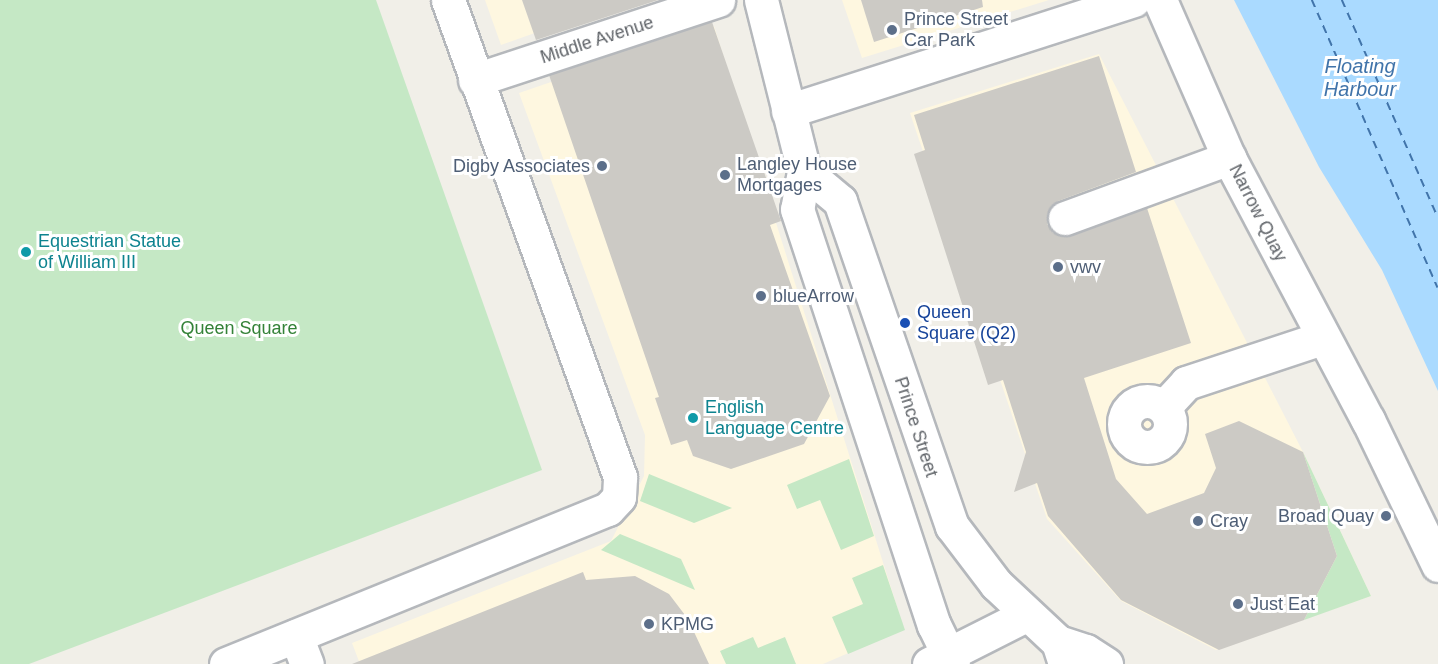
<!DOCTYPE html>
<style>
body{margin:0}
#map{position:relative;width:1438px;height:664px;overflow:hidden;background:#f1efe8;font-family:Arial,sans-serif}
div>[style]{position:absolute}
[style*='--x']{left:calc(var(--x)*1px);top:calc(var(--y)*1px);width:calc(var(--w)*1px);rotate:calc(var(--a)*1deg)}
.commercial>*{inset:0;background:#fef7e0}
.green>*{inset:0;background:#c5e8c5}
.water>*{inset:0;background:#aadaff}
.ferry>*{height:1.5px;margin-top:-0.75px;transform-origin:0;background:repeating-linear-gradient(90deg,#4174aa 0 8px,transparent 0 14px)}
.building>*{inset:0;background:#cccac5}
.roads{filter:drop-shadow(2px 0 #b5b8bc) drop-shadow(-2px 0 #b5b8bc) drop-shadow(0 2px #b5b8bc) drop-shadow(0 -2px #b5b8bc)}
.minor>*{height:33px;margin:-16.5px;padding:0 16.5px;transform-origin:16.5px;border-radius:16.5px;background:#fff}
.minor>.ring{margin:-16.5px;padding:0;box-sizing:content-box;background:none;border:33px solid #fff;border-radius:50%}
.dots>*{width:16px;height:16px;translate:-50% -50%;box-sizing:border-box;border:3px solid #fff;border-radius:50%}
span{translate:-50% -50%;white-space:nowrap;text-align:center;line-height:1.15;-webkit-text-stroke:6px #fff;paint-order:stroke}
.service-label{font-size:18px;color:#4e5e75}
.left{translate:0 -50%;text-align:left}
.right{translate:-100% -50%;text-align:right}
.street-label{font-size:18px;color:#5f6368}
.culture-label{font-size:18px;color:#0d838f}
.transit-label{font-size:18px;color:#164399}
.park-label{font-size:18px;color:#348238}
.water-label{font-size:20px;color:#4174aa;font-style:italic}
</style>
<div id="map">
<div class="commercial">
<i style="clip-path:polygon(485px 0,628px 0,501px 45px)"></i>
<i style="clip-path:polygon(842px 0,1049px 0,862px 58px)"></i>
<i style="clip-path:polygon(714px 26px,904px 629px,823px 664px,360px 664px,352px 643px,611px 541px,644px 476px,645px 435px,519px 93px)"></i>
<i style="clip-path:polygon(1099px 54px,1303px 452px,1371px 596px,1216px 650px,1121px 601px,1047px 519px,910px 113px)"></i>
</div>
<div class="green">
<i style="clip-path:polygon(0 0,376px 0,542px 470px,29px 664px,0 664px)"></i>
<i style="clip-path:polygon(1303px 452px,1371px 596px,1304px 620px,1337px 556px)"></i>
<i style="clip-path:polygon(849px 459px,874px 536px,841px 550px,820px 500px,797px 509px,787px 485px)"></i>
<i style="clip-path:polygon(649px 474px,732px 508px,694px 523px,640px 501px)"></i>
<i style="clip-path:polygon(620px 534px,681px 559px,695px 590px,601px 550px)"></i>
<i style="clip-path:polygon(883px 565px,905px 630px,848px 654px,832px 617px,863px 604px,852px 578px)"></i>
<i style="clip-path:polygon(753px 637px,758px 648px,785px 637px,796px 664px,726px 664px,720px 651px)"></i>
</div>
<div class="water">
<i style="clip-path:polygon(1234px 0,1438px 0,1438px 391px,1382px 270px,1319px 167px)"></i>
</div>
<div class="ferry">
<i style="--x:1312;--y:0;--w:314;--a:66.4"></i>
<i style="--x:1342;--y:0;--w:238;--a:66.2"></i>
</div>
<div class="building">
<i style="clip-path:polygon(522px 0,658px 0,536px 40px)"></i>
<i style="clip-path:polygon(861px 0,982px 0,983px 7px,874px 42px)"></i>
<i style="clip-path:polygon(712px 22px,781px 221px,770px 225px,830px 396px,804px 444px,731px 469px,693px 456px,687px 440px,671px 445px,655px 398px,659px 397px,549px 75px)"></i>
<i style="clip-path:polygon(1099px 56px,1136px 172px,1058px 201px,1047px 214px,1047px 224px,1053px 233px,1071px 236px,1147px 208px,1191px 343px,1084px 378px,1116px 479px,1147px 514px,1204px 493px,1216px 468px,1205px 434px,1239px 421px,1303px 452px,1337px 556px,1304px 620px,1219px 650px,1121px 600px,1048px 516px,1037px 483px,1014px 492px,1026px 452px,1003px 380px,988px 385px,914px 154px,925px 150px,914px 115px)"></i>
<i style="clip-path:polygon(583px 572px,586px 580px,635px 576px,669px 594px,688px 619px,709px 664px,352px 664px)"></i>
</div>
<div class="roads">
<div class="minor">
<i style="--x:761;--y:0;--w:176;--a:75.9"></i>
<i style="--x:804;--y:171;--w:39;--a:100"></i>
<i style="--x:797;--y:209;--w:438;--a:71.8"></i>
<i style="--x:934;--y:625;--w:43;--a:64"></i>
<i style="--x:1160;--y:0;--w:172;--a:66.4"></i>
<i style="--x:1229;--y:158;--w:297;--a:62.1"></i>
<i style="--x:1368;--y:420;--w:161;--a:64.2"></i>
<i style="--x:475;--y:80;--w:256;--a:-18.2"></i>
<i style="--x:788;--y:111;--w:363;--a:-17.8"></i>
<i style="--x:804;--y:171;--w:47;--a:39.8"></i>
<i style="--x:840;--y:201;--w:344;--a:71"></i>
<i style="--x:952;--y:526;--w:73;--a:52.8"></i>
<i style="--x:996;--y:584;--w:85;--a:43.1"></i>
<i style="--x:1058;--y:642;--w:23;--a:72"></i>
<i style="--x:1065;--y:218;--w:175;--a:-20.1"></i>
<i class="ring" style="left:1124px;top:401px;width:13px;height:13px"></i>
<i style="--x:1164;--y:407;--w:33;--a:-47"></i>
<i style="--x:1186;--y:383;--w:143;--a:-18.3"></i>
<i style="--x:296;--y:636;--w:30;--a:69"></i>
<i style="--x:1058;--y:642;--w:29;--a:18"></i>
<i style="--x:1086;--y:651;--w:24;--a:33"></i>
<i style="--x:226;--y:664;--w:412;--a:-22.1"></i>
<i style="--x:608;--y:509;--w:16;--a:-47"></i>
<i style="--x:619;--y:497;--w:20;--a:-87"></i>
<i style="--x:620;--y:477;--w:507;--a:-109.83"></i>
<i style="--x:929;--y:664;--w:109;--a:-26.8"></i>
</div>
</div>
<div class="dots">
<i style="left:892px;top:30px;background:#5c6f8a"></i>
<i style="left:602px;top:166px;background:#5c6f8a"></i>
<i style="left:725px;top:175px;background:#5c6f8a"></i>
<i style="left:26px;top:252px;background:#0f9aa8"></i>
<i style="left:1058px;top:267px;background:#5c6f8a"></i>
<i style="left:761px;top:296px;background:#5c6f8a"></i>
<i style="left:905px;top:323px;background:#1a4fb4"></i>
<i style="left:693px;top:418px;background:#0f9aa8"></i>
<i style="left:1386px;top:516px;background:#5c6f8a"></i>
<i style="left:1198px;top:521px;background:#5c6f8a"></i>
<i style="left:1238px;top:604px;background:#5c6f8a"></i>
<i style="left:649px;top:624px;background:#5c6f8a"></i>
</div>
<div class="service-label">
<span class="left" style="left:904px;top:30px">Prince Street<br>Car Park</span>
<span class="left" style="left:737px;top:175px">Langley House<br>Mortgages</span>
<span class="right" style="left:590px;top:166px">Digby Associates</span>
<span class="left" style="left:1070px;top:267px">vwv</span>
<span class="left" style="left:773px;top:296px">blueArrow</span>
<span class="right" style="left:1374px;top:516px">Broad Quay</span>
<span class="left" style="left:1210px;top:521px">Cray</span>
<span class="left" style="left:1250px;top:604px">Just Eat</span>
<span class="left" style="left:661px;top:624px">KPMG</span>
</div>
<div class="street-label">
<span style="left:597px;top:40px;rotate:-18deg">Middle Avenue</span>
<span style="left:1258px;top:213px;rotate:63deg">Narrow Quay</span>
<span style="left:916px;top:427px;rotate:72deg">Prince Street</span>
</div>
<div class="culture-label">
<span class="left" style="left:38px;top:252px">Equestrian Statue<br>of William III</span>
<span class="left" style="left:705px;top:418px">English<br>Language Centre</span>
</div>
<div class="transit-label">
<span class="left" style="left:917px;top:323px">Queen<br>Square (Q2)</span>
</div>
<div class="park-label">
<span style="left:239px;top:328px">Queen Square</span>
</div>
<div class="water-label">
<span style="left:1360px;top:78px">Floating<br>Harbour</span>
</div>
</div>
